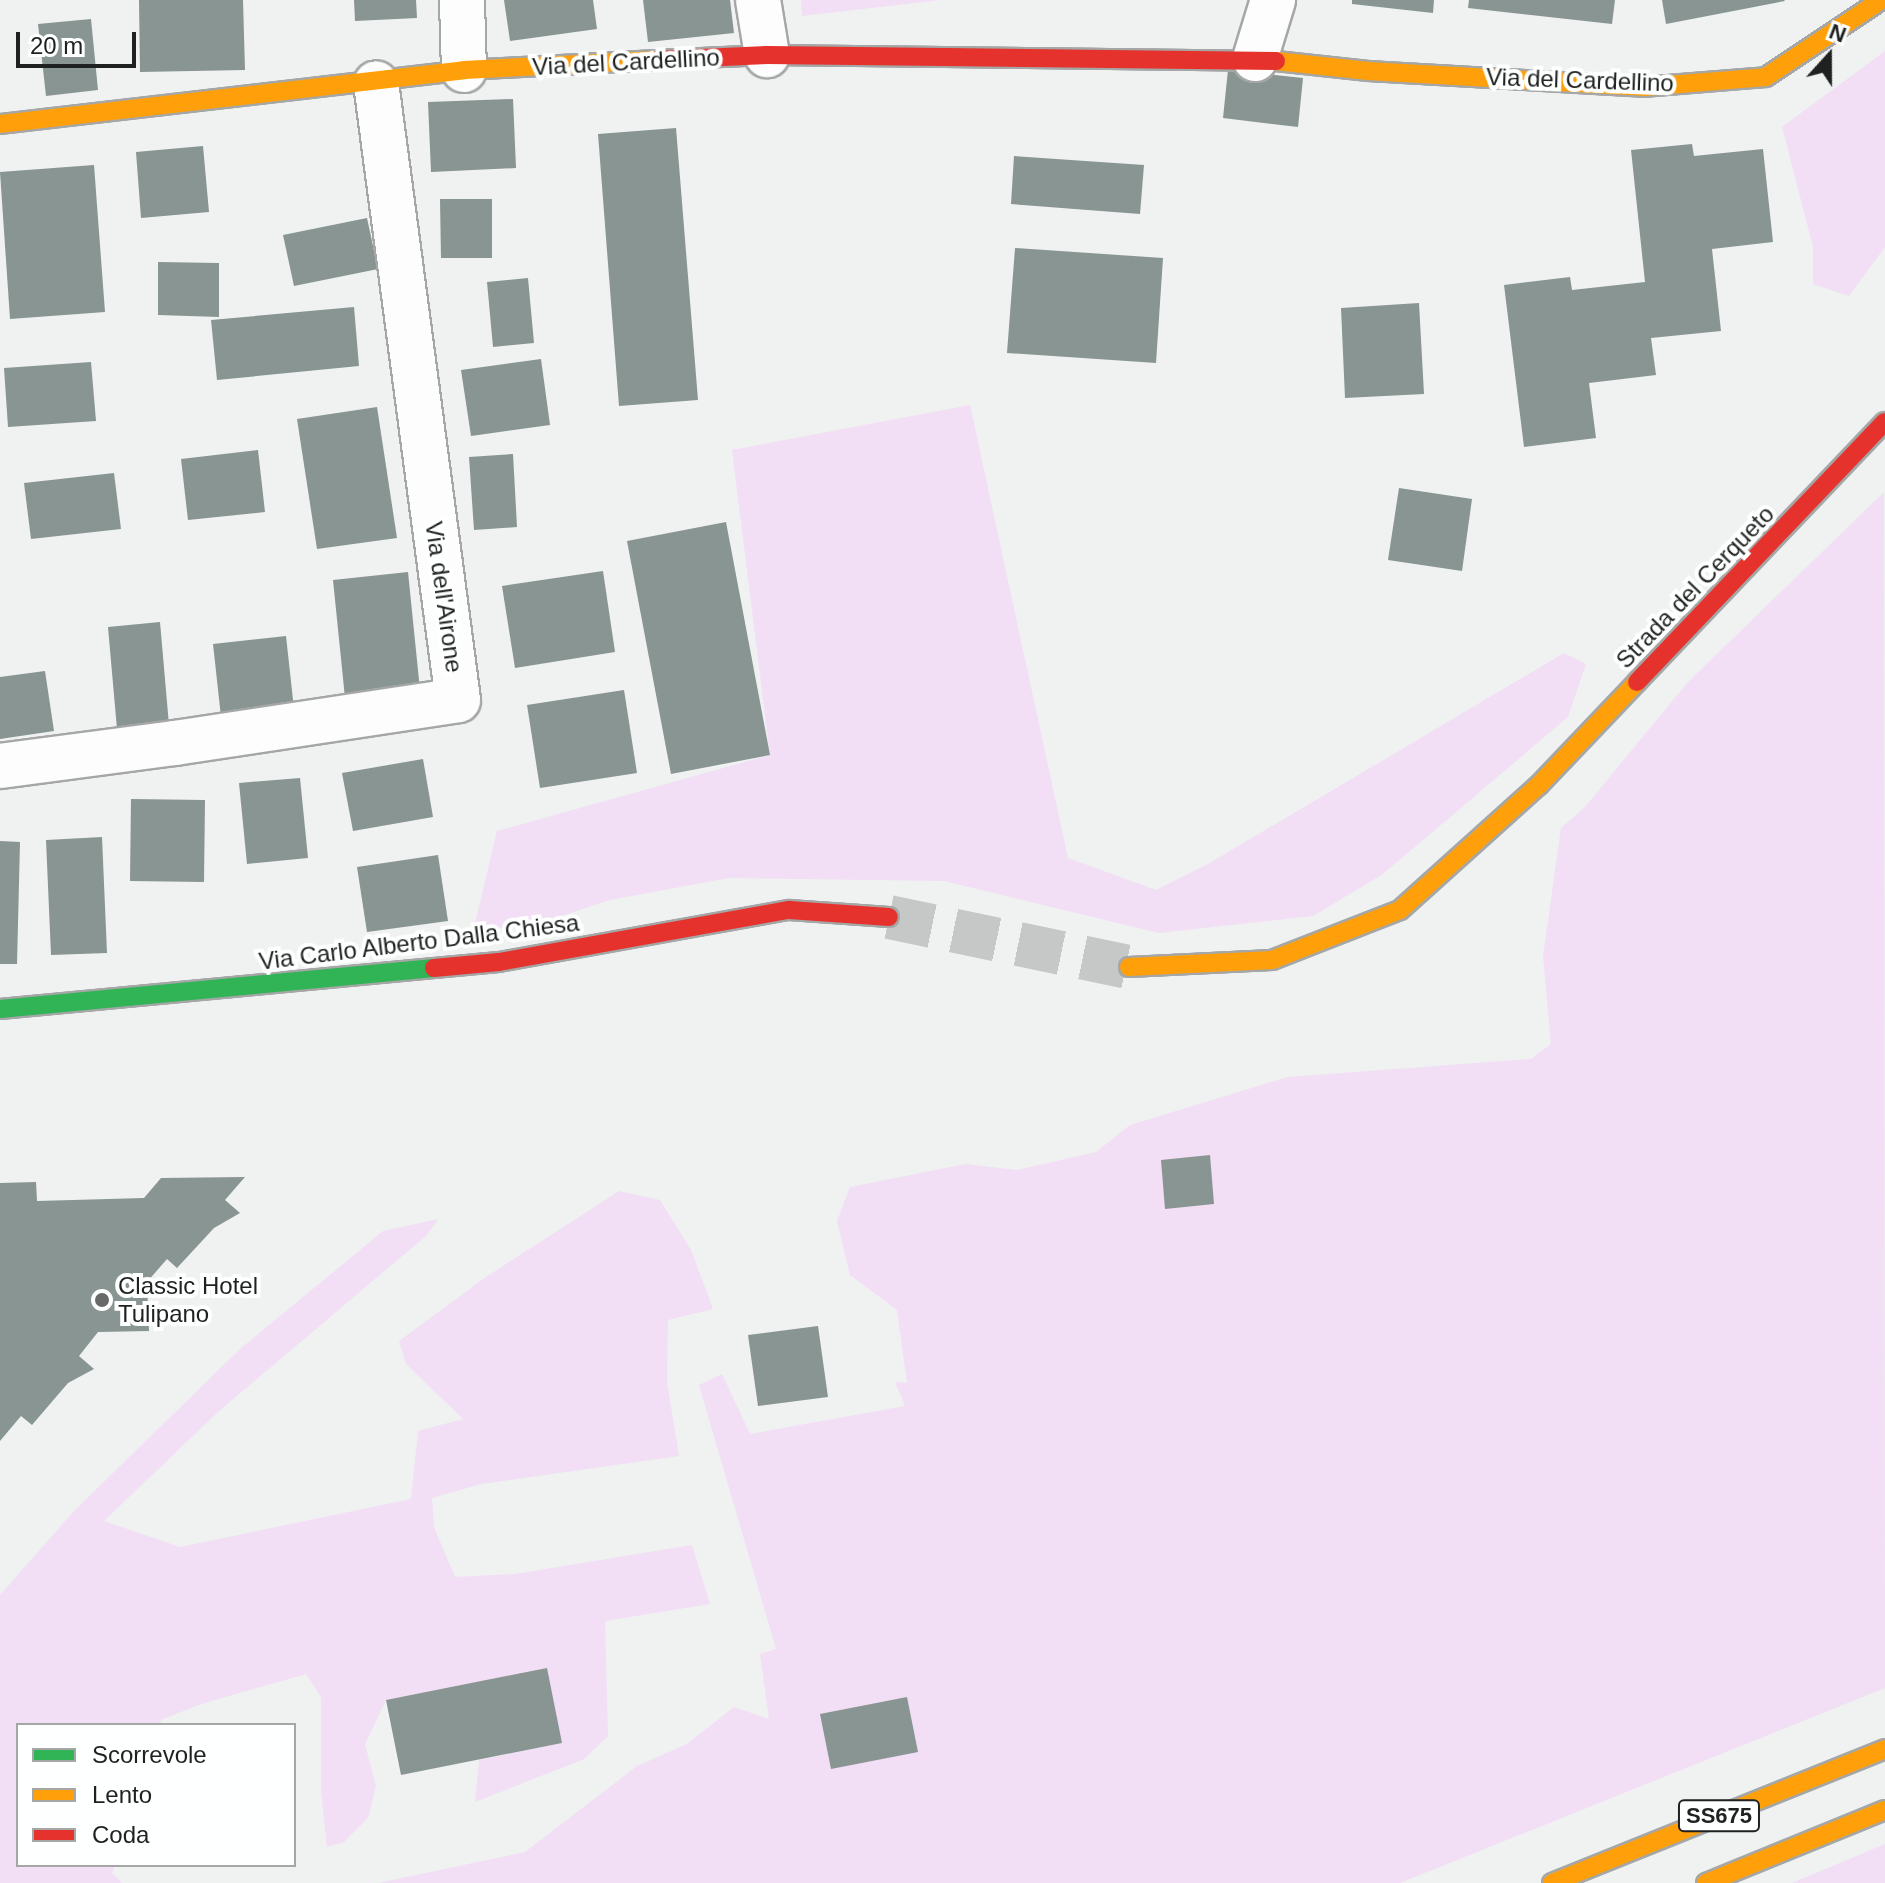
<!DOCTYPE html>
<style>
body{margin:0}
#map{position:relative;width:1885px;height:1883px;overflow:hidden;background:#eff2f1;font-family:Helvetica,sans-serif}
div>[style]{position:absolute}
[style*='--x']{left:calc(var(--x)*1px);top:calc(var(--y)*1px);width:calc(var(--w)*1px);rotate:calc(var(--a)*1deg)}
.green>*{inset:0;background:#f2def5}
.building>*{inset:0;background:#889592}
.secondary-tunnel>*{height:44px;margin-top:-22px;transform-origin:0;background:repeating-linear-gradient(90deg,#c5c8c7 0 44px,transparent 0 66px)}
.roads{filter:drop-shadow(2px 0 #a5a7a7) drop-shadow(-2px 0 #a5a7a7) drop-shadow(0 2px #a5a7a7) drop-shadow(0 -2px #a5a7a7)}
.street>*{height:44px;margin:-22px;padding:0 22px;transform-origin:22px;border-radius:22px;background:#fdfdfd}
.fast>*{height:18px;margin:-9px;padding:0 9px;transform-origin:9px;border-radius:9px;background:#30b455}
.slow>*{height:18px;margin:-9px;padding:0 9px;transform-origin:9px;border-radius:9px;background:#ff9f0a}
.jam>*{height:18px;margin:-9px;padding:0 9px;transform-origin:9px;border-radius:9px;background:#e5322d}
.dots>*{width:22px;height:22px;translate:-50% -50%;box-sizing:border-box;border:4px solid #feffff;border-radius:50%}
span{translate:-50% -50%;white-space:nowrap;text-align:center;line-height:1.15;-webkit-text-stroke:8px #feffff;paint-order:stroke}
.shield-label span{padding:2px 6px;background:#feffff;border:2px solid;border-radius:6px;-webkit-text-stroke-width:0}
.shield-label{font-size:22px;color:#1f2121;font-weight:700}
.street-label{font-size:24px;color:#1f2121}
.poi-label{font-size:24px;color:#1f2121}
.left{translate:0 -50%;text-align:left}
.legend{position:absolute;left:16px;top:1723px;width:280px;height:144px;box-sizing:border-box;background:#feffff;border:2px solid #a5a6a6;margin:0;padding:10px 14px;list-style:none;font-size:24px;color:#1f2121}
.legend li{display:flex;align-items:center;gap:16px;height:40px}
.legend b{width:40px;border:2px solid #a5a6a6}
.north{position:absolute;left:1789px;top:16px;width:80px;height:80px;-webkit-text-stroke:6px #feffff;paint-order:stroke;rotate:21deg;font-size:22px;font-weight:700;line-height:32px;text-align:center;color:#1f2121}
.north::after{content:'';display:block;margin:auto;width:28px;height:36px;background:#1f2121;clip-path:polygon(50% 0,100% 100%,50% 72%,0 100%)}
.scale{position:absolute;left:16px;top:32px;width:120px;height:36px;box-sizing:border-box;border:4px solid #1f2121;border-top:0;padding-left:10px;font-size:24px;line-height:28px;white-space:nowrap;color:#1f2121;-webkit-text-stroke:6px #feffff;paint-order:stroke}
</style>
<div id="map">
<div class="green">
<i style="clip-path:polygon(801px 0,941px 0,802px 16px)"></i>
<i style="clip-path:polygon(1885px 51px,1885px 247px,1849px 296px,1813px 284px,1813px 247px,1782px 127px)"></i>
<i style="clip-path:polygon(970px 405px,1068px 858px,1156px 890px,1208px 864px,1564px 653px,1586px 664px,1568px 717px,1383px 874px,1313px 916px,1159px 933px,944px 881px,729px 878px,610px 900px,546px 921px,473px 932px,497px 831px,770px 755px,732px 450px)"></i>
<i style="clip-path:polygon(1884px 492px,1885px 1688px,1400px 1883px,378px 1883px,525px 1852px,637px 1766px,687px 1744px,734px 1707px,769px 1719px,760px 1654px,776px 1649px,699px 1385px,722px 1374px,750px 1434px,905px 1406px,895px 1382px,907px 1383px,897px 1310px,850px 1275px,837px 1221px,850px 1187px,965px 1164px,1017px 1170px,1096px 1152px,1130px 1125px,1288px 1077px,1531px 1059px,1551px 1044px,1543px 956px,1561px 828px,1585px 807px,1687px 683px)"></i>
<i style="clip-path:polygon(619px 1191px,660px 1200px,691px 1250px,713px 1309px,668px 1320px,667px 1382px,679px 1456px,481px 1484px,432px 1498px,434px 1527px,455px 1577px,515px 1574px,692px 1545px,710px 1604px,605px 1621px,608px 1736px,584px 1759px,475px 1802px,479px 1760px,562px 1743px,468px 1685px,386px 1700px,365px 1744px,376px 1786px,368px 1818px,344px 1842px,327px 1847px,321px 1792px,321px 1697px,306px 1674px,201px 1704px,161px 1720px,160px 1725px,18px 1725px,18px 1865px,115px 1865px,112px 1873px,122px 1883px,0 1883px,0 1595px,74px 1511px,240px 1349px,383px 1231px,438px 1219px,427px 1235px,219px 1411px,104px 1521px,180px 1547px,411px 1499px,418px 1431px,463px 1419px,406px 1364px,399px 1341px,486px 1277px)"></i>
<i style="clip-path:polygon(1885px 1844px,1885px 1883px,1792px 1883px)"></i>
</div>
<div class="building">
<i style="clip-path:polygon(139px 0,243px 0,245px 70px,140px 72px)"></i>
<i style="clip-path:polygon(354px 0,416px 0,417px 18px,355px 21px)"></i>
<i style="clip-path:polygon(504px 0,593px 0,597px 29px,510px 41px)"></i>
<i style="clip-path:polygon(643px 0,730px 0,734px 33px,648px 42px)"></i>
<i style="clip-path:polygon(1352px 0,1434px 0,1433px 13px,1352px 4px)"></i>
<i style="clip-path:polygon(1469px 0,1615px 0,1612px 24px,1468px 8px)"></i>
<i style="clip-path:polygon(1662px 0,1784px 0,1785px 1px,1666px 24px)"></i>
<i style="clip-path:polygon(91px 19px,98px 90px,46px 96px,38px 24px)"></i>
<i style="clip-path:polygon(1228px 70px,1303px 78px,1298px 127px,1223px 118px)"></i>
<i style="clip-path:polygon(513px 99px,516px 168px,431px 172px,428px 102px)"></i>
<i style="clip-path:polygon(676px 128px,698px 400px,619px 406px,598px 134px)"></i>
<i style="clip-path:polygon(1692px 144px,1694px 156px,1763px 149px,1773px 242px,1712px 249px,1721px 331px,1651px 338px,1656px 375px,1589px 383px,1596px 438px,1524px 447px,1504px 285px,1570px 277px,1572px 290px,1645px 282px,1631px 150px)"></i>
<i style="clip-path:polygon(203px 146px,209px 212px,141px 218px,136px 152px)"></i>
<i style="clip-path:polygon(1014px 156px,1144px 165px,1140px 214px,1011px 204px)"></i>
<i style="clip-path:polygon(94px 165px,105px 312px,10px 319px,0 172px)"></i>
<i style="clip-path:polygon(440px 199px,492px 199px,492px 258px,441px 258px)"></i>
<i style="clip-path:polygon(367px 218px,378px 269px,294px 286px,283px 235px)"></i>
<i style="clip-path:polygon(1015px 248px,1163px 258px,1156px 363px,1007px 353px)"></i>
<i style="clip-path:polygon(158px 262px,219px 263px,219px 317px,158px 315px)"></i>
<i style="clip-path:polygon(528px 278px,534px 343px,493px 347px,487px 282px)"></i>
<i style="clip-path:polygon(1419px 303px,1424px 394px,1345px 398px,1341px 308px)"></i>
<i style="clip-path:polygon(354px 307px,359px 366px,217px 380px,211px 320px)"></i>
<i style="clip-path:polygon(541px 359px,550px 425px,471px 436px,461px 370px)"></i>
<i style="clip-path:polygon(91px 362px,96px 421px,8px 427px,4px 368px)"></i>
<i style="clip-path:polygon(377px 407px,397px 538px,317px 549px,297px 419px)"></i>
<i style="clip-path:polygon(258px 450px,265px 512px,188px 520px,181px 459px)"></i>
<i style="clip-path:polygon(513px 454px,517px 527px,474px 530px,469px 457px)"></i>
<i style="clip-path:polygon(114px 473px,121px 529px,31px 539px,24px 483px)"></i>
<i style="clip-path:polygon(1399px 488px,1472px 499px,1462px 571px,1388px 560px)"></i>
<i style="clip-path:polygon(726px 522px,770px 755px,671px 774px,627px 541px)"></i>
<i style="clip-path:polygon(603px 571px,615px 652px,515px 668px,502px 586px)"></i>
<i style="clip-path:polygon(408px 572px,420px 690px,345px 698px,333px 580px)"></i>
<i style="clip-path:polygon(160px 622px,169px 725px,117px 729px,108px 627px)"></i>
<i style="clip-path:polygon(286px 636px,294px 709px,221px 717px,213px 644px)"></i>
<i style="clip-path:polygon(45px 671px,54px 731px,0 739px,0 677px)"></i>
<i style="clip-path:polygon(624px 690px,637px 773px,540px 788px,527px 705px)"></i>
<i style="clip-path:polygon(423px 759px,433px 817px,353px 831px,342px 773px)"></i>
<i style="clip-path:polygon(300px 778px,308px 858px,247px 864px,239px 783px)"></i>
<i style="clip-path:polygon(131px 799px,205px 800px,204px 882px,130px 881px)"></i>
<i style="clip-path:polygon(102px 837px,107px 953px,51px 955px,46px 840px)"></i>
<i style="clip-path:polygon(0 841px,20px 842px,17px 964px,0 964px)"></i>
<i style="clip-path:polygon(438px 855px,448px 921px,367px 932px,357px 867px)"></i>
<i style="clip-path:polygon(1210px 1155px,1214px 1204px,1165px 1209px,1161px 1160px)"></i>
<i style="clip-path:polygon(245px 1177px,225px 1200px,240px 1213px,214px 1228px,177px 1268px,167px 1259px,147px 1282px,149px 1331px,98px 1332px,79px 1356px,94px 1369px,68px 1383px,32px 1425px,21px 1416px,0 1441px,0 1183px,36px 1182px,37px 1201px,144px 1198px,161px 1178px)"></i>
<i style="clip-path:polygon(818px 1326px,828px 1397px,758px 1406px,748px 1335px)"></i>
<i style="clip-path:polygon(547px 1668px,562px 1743px,401px 1775px,386px 1700px)"></i>
<i style="clip-path:polygon(907px 1697px,918px 1752px,831px 1769px,820px 1714px)"></i>
</div>
<div class="secondary-tunnel">
<i style="--x:889;--y:917;--w:245;--a:11.8"></i>
</div>
<div class="roads">
<div class="street">
<i style="--x:462;--y:0;--w:70;--a:88.4"></i>
<i style="--x:758;--y:0;--w:56;--a:80.7"></i>
<i style="--x:1255;--y:59;--w:62;--a:-73"></i>
<i style="--x:0;--y:766;--w:177;--a:-7.5"></i>
<i style="--x:175;--y:743;--w:286;--a:-8.6"></i>
<i style="--x:458;--y:700;--w:622;--a:-97.57"></i>
</div>
<div class="fast">
<i style="--x:0;--y:1009;--w:436;--a:-5.4"></i>
</div>
<div class="slow">
<i style="--x:1276;--y:61;--w:93;--a:6.2"></i>
<i style="--x:1368;--y:71;--w:275;--a:3.3"></i>
<i style="--x:1643;--y:87;--w:123;--a:-4.6"></i>
<i style="--x:1766;--y:77;--w:138;--a:-33.8"></i>
<i style="--x:0;--y:124;--w:467;--a:-6.6"></i>
<i style="--x:464;--y:70;--w:193;--a:-3"></i>
<i style="--x:1129;--y:967;--w:143;--a:-2.8"></i>
<i style="--x:1272;--y:960;--w:137;--a:-21.3"></i>
<i style="--x:1400;--y:910;--w:187;--a:-42"></i>
<i style="--x:1539;--y:785;--w:142;--a:-46.4"></i>
<i style="--x:1552;--y:1883;--w:359;--a:-21.9"></i>
<i style="--x:1706;--y:1883;--w:193;--a:-22.2"></i>
</div>
<div class="jam">
<i style="--x:657;--y:60;--w:110;--a:-2.6"></i>
<i style="--x:767;--y:55;--w:509;--a:0.68"></i>
<i style="--x:1637;--y:682;--w:359;--a:-46.4"></i>
<i style="--x:434;--y:968;--w:65;--a:-5.3"></i>
<i style="--x:499;--y:962;--w:295;--a:-10.2"></i>
<i style="--x:789;--y:910;--w:100;--a:4"></i>
</div>
</div>
<div class="dots">
<i style="left:102px;top:1300px;background:#686a6a"></i>
</div>
<div class="shield-label">
<span style="left:1719px;top:1816px">SS675</span>
</div>
<div class="street-label">
<span style="left:626px;top:62px;rotate:-3deg">Via del Cardellino</span>
<span style="left:1580px;top:80px;rotate:2deg">Via del Cardellino</span>
<span style="left:1695px;top:587px;rotate:-46deg">Strada del Cerqueto</span>
<span style="left:444px;top:597px;rotate:82deg">Via dell'Airone</span>
<span style="left:419px;top:942px;rotate:-7deg">Via Carlo Alberto Dalla Chiesa</span>
</div>
<div class="poi-label">
<span class="left" style="left:118px;top:1300px">Classic Hotel<br>Tulipano</span>
</div>
<ul class="legend">
<li><b style="height:10px;background:#30b455"></b>Scorrevole</li>
<li><b style="height:10px;background:#ff9f0a"></b>Lento</li>
<li><b style="height:10px;background:#e5322d"></b>Coda</li>
</ul>
<div class="north">N</div>
<div class="scale">20 m</div>
</div>
